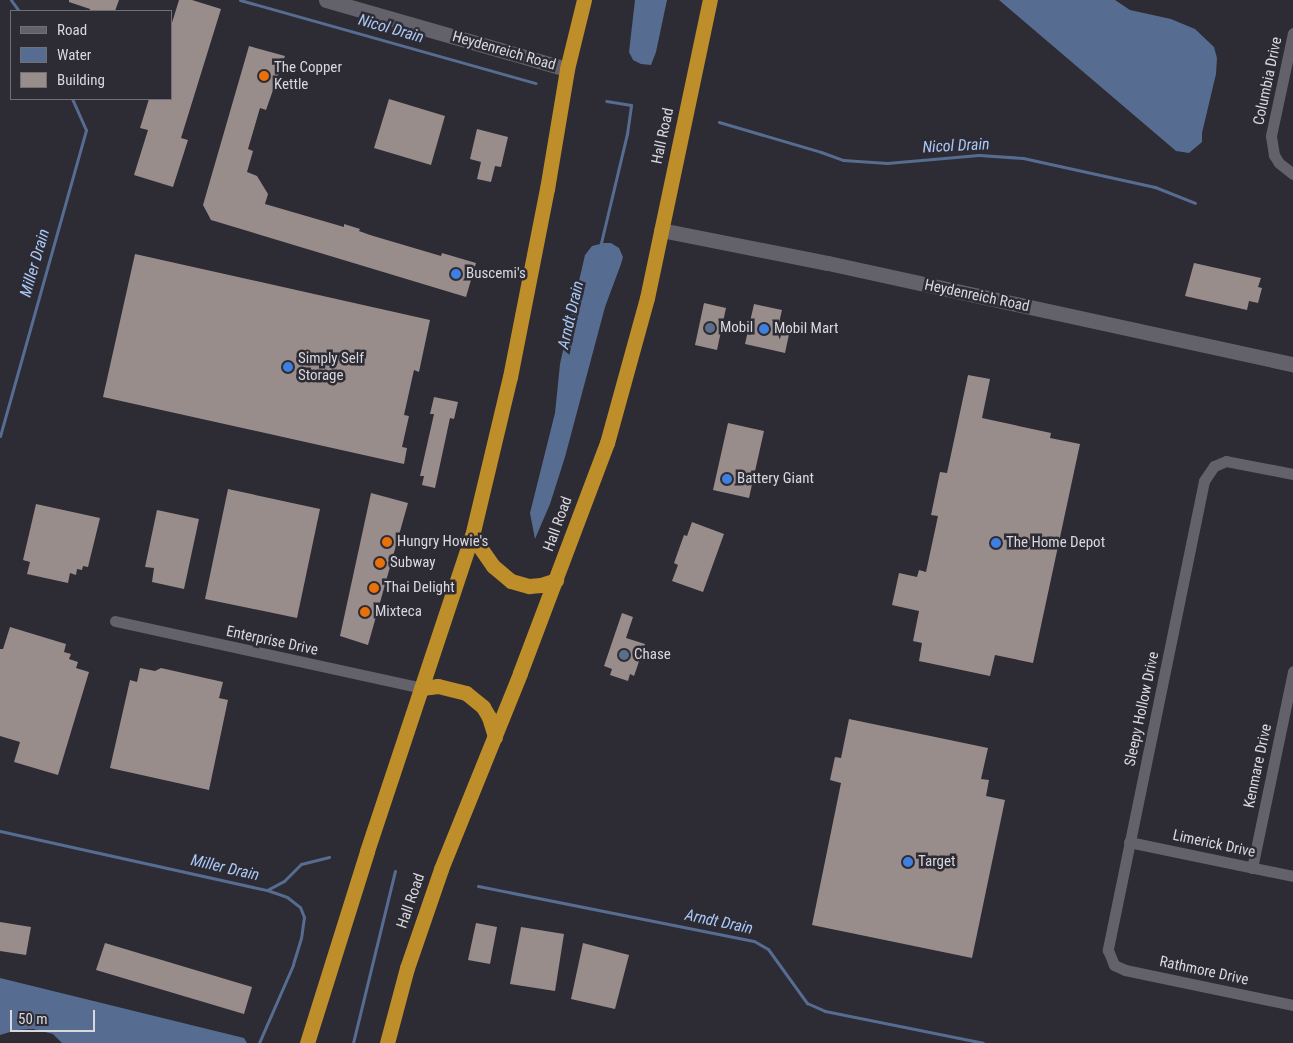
<!DOCTYPE html>
<style>
body{margin:0}
#map{position:relative;width:1293px;height:1043px;overflow:hidden;background:#2d2b33;font-family:"Roboto Condensed",sans-serif}
div>[style]{position:absolute}
[style*='--x']{left:calc(var(--x)*1px);top:calc(var(--y)*1px);width:calc(var(--w)*1px);rotate:calc(var(--a)*1deg)}
.water>*{inset:0;background:#566c91}
.stream>*{height:3px;margin:-1.5px;padding:0 1.5px;transform-origin:1.5px;border-radius:1.5px;background:#566c91}
.building>*{inset:0;background:#998d8b}
.street>*{height:11px;margin:-5.5px;padding:0 5.5px;transform-origin:5.5px;border-radius:5.5px;background:#63626b}
.secondary>*{height:15px;margin:-7.5px;padding:0 7.5px;transform-origin:7.5px;border-radius:7.5px;background:#63626b}
.highway>*{height:15px;margin:-7.5px;padding:0 7.5px;transform-origin:7.5px;border-radius:7.5px;background:#bd8e29}
.dots>*{width:14px;height:14px;translate:-50% -50%;box-sizing:border-box;border:2px solid #2d2b33;border-radius:50%}
span{translate:-50% -50%;white-space:nowrap;text-align:center;line-height:1.15;-webkit-text-stroke:5px #2d2b33;paint-order:stroke}
.street-label{font-size:15px;color:#d9d8de}
.poi-label{font-size:15px;color:#d9d8de}
.left{translate:0 -50%;text-align:left}
.water-label{font-size:16px;color:#aac8f8;font-style:italic}
.legend{position:absolute;left:10px;top:10px;width:162px;height:90px;box-sizing:border-box;background:#2d2b33;border:1px solid #727077;margin:0;padding:6px 9px;list-style:none;font-size:15px;color:#d9d8de}
.legend li{display:flex;align-items:center;gap:10px;height:25px}
.legend b{width:25px;border:1px solid #727077}
.scale{position:absolute;left:10px;top:1010px;width:85px;height:22px;box-sizing:border-box;border:2px solid #d9d8de;border-top:0;padding-left:6px;font-size:15px;line-height:18px;white-space:nowrap;color:#d9d8de;-webkit-text-stroke:4px #2d2b33;paint-order:stroke}
</style>
<div id="map">
<div class="water">
<i style="clip-path:polygon(635px 0,667px 0,656px 52px,651px 65px,641px 64px,633px 60px,629px 52px)"></i>
<i style="clip-path:polygon(999px 0,1115px 0,1130px 10px,1171px 19px,1195px 29px,1214px 47px,1217px 58px,1216px 74px,1202px 133px,1202px 142px,1189px 153px,1176px 151px)"></i>
<i style="clip-path:polygon(604px 243px,611px 243px,619px 248px,623px 257px,621px 264px,605px 307px,565px 457px,550px 504px,535px 539px,530px 513px,555px 413px,560px 364px,566px 337px,585px 255px,592px 246px)"></i>
<i style="clip-path:polygon(0 978px,244px 1038px,247px 1043px,62px 1043px,53px 1034px,33px 1029px,17px 1030px,0 1035px)"></i>
</div>
<div class="stream">
<i style="--x:11;--y:0;--w:14;--a:54"></i>
<i style="--x:240;--y:0;--w:307;--a:15.7"></i>
<i style="--x:719;--y:122;--w:106;--a:16.4"></i>
<i style="--x:821;--y:152;--w:23;--a:20"></i>
<i style="--x:843;--y:160;--w:44;--a:3.9"></i>
<i style="--x:887;--y:163;--w:92;--a:-5"></i>
<i style="--x:979;--y:155;--w:44;--a:3.9"></i>
<i style="--x:1023;--y:158;--w:135;--a:12.4"></i>
<i style="--x:1155;--y:187;--w:43;--a:21.8"></i>
<i style="--x:600;--y:247;--w:116;--a:-76.6"></i>
<i style="--x:627;--y:134;--w:29;--a:-82"></i>
<i style="--x:631;--y:105;--w:25;--a:-171"></i>
<i style="--x:0;--y:436;--w:318;--a:-74.3"></i>
<i style="--x:86;--y:130;--w:34;--a:-114"></i>
<i style="--x:0;--y:831;--w:273;--a:12.5"></i>
<i style="--x:267;--y:890;--w:21;--a:19"></i>
<i style="--x:287;--y:897;--w:16;--a:38"></i>
<i style="--x:300;--y:907;--w:11;--a:68"></i>
<i style="--x:304;--y:917;--w:21;--a:98"></i>
<i style="--x:301;--y:938;--w:28;--a:107"></i>
<i style="--x:293;--y:965;--w:85;--a:113.6"></i>
<i style="--x:478;--y:886;--w:281;--a:11.3"></i>
<i style="--x:754;--y:941;--w:16;--a:30"></i>
<i style="--x:768;--y:949;--w:67;--a:54.2"></i>
<i style="--x:807;--y:1003;--w:20;--a:24"></i>
<i style="--x:825;--y:1011;--w:161;--a:11.4"></i>
<i style="--x:267;--y:890;--w:19;--a:-28"></i>
<i style="--x:284;--y:881;--w:24;--a:-45"></i>
<i style="--x:301;--y:864;--w:29;--a:-14"></i>
<i style="--x:353;--y:1043;--w:177;--a:-76.3"></i>
</div>
<div class="building">
<i style="clip-path:polygon(69px 0,119px 0,115px 11px,90px 11px,90px 9px,69px 2px)"></i>
<i style="clip-path:polygon(179px 0,192px 0,221px 9px,181px 138px,188px 140px,173px 187px,134px 175px,148px 130px,140px 128px,149px 99px,171px 99px,171px 26px)"></i>
<i style="clip-path:polygon(249px 46px,285px 56px,266px 110px,260px 108px,248px 149px,253px 151px,247px 172px,257px 176px,268px 194px,265px 204px,344px 227px,344px 224px,360px 229px,359px 231px,370px 235px,441px 256px,442px 253px,476px 263px,466px 297px,211px 220px,203px 205px)"></i>
<i style="clip-path:polygon(389px 99px,445px 116px,431px 165px,374px 148px)"></i>
<i style="clip-path:polygon(477px 129px,508px 137px,501px 167px,495px 166px,491px 182px,477px 179px,481px 162px,470px 159px)"></i>
<i style="clip-path:polygon(135px 254px,430px 320px,419px 372px,414px 370px,404px 415px,409px 416px,402px 447px,407px 448px,404px 464px,103px 397px)"></i>
<i style="clip-path:polygon(1194px 263px,1261px 278px,1258px 287px,1262px 288px,1258px 303px,1249px 301px,1247px 310px,1185px 296px)"></i>
<i style="clip-path:polygon(704px 303px,726px 308px,717px 350px,695px 345px)"></i>
<i style="clip-path:polygon(754px 304px,782px 310px,779px 323px,791px 325px,785px 353px,745px 344px)"></i>
<i style="clip-path:polygon(968px 375px,990px 379px,982px 418px,1051px 433px,1050px 438px,1080px 444px,1033px 663px,995px 655px,990px 676px,919px 661px,922px 643px,913px 641px,919px 611px,892px 605px,899px 573px,917px 577px,919px 570px,926px 572px,938px 516px,931px 515px,940px 472px,947px 473px)"></i>
<i style="clip-path:polygon(434px 397px,458px 402px,454px 419px,450px 418px,435px 488px,422px 485px,424px 476px,420px 476px,434px 414px,430px 414px)"></i>
<i style="clip-path:polygon(728px 423px,764px 431px,749px 498px,713px 490px)"></i>
<i style="clip-path:polygon(228px 489px,320px 509px,297px 618px,205px 599px)"></i>
<i style="clip-path:polygon(371px 493px,408px 503px,368px 645px,340px 636px)"></i>
<i style="clip-path:polygon(36px 504px,100px 518px,88px 567px,83px 566px,82px 570px,77px 569px,76px 575px,70px 573px,68px 583px,27px 574px,30px 562px,23px 560px)"></i>
<i style="clip-path:polygon(157px 510px,199px 519px,184px 589px,152px 582px,154px 568px,145px 567px)"></i>
<i style="clip-path:polygon(692px 522px,724px 534px,703px 592px,672px 581px,678px 565px,674px 563px,684px 535px,687px 536px)"></i>
<i style="clip-path:polygon(622px 613px,633px 617px,626px 638px,645px 644px,634px 676px,630px 674px,628px 681px,610px 675px,612px 669px,604px 666px)"></i>
<i style="clip-path:polygon(10px 627px,66px 644px,64px 652px,71px 654px,69px 659px,78px 662px,76px 668px,89px 672px,58px 775px,14px 762px,20px 742px,0 736px,0 649px,3px 649px)"></i>
<i style="clip-path:polygon(140px 668px,155px 671px,161px 668px,223px 682px,219px 698px,228px 700px,209px 790px,110px 768px,130px 680px,137px 682px)"></i>
<i style="clip-path:polygon(849px 719px,988px 748px,981px 779px,989px 780px,986px 796px,1005px 800px,972px 958px,812px 925px,841px 783px,830px 780px,835px 757px,841px 758px)"></i>
<i style="clip-path:polygon(0 922px,31px 927px,26px 955px,0 951px)"></i>
<i style="clip-path:polygon(476px 923px,497px 927px,490px 964px,468px 960px)"></i>
<i style="clip-path:polygon(521px 927px,564px 934px,555px 991px,510px 984px)"></i>
<i style="clip-path:polygon(105px 943px,252px 987px,244px 1014px,96px 970px)"></i>
<i style="clip-path:polygon(583px 943px,629px 955px,615px 1009px,571px 999px)"></i>
</div>
<div class="street">
<i style="--x:1293;--y:33;--w:105;--a:102.1"></i>
<i style="--x:1271;--y:136;--w:19;--a:81"></i>
<i style="--x:1274;--y:155;--w:9;--a:58"></i>
<i style="--x:1279;--y:163;--w:18;--a:38"></i>
<i style="--x:1293;--y:474;--w:68;--a:-169"></i>
<i style="--x:1226;--y:461;--w:13;--a:157"></i>
<i style="--x:1214;--y:466;--w:18;--a:124"></i>
<i style="--x:1204;--y:481;--w:479;--a:101.6"></i>
<i style="--x:1108;--y:950;--w:16;--a:68"></i>
<i style="--x:1114;--y:965;--w:12;--a:24"></i>
<i style="--x:1125;--y:970;--w:172;--a:11.8"></i>
<i style="--x:115;--y:621;--w:314;--a:12.3"></i>
<i style="--x:1129;--y:842;--w:167;--a:11.7"></i>
<i style="--x:1252;--y:868;--w:201;--a:-78.2"></i>
</div>
<div class="secondary">
<i style="--x:326;--y:0;--w:251;--a:16"></i>
<i style="--x:661;--y:230;--w:170;--a:11.2"></i>
<i style="--x:828;--y:263;--w:476;--a:12.3"></i>
</div>
<div class="highway">
<i style="--x:472;--y:536;--w:37;--a:55"></i>
<i style="--x:493;--y:566;--w:23;--a:40"></i>
<i style="--x:511;--y:581;--w:19;--a:16"></i>
<i style="--x:529;--y:586;--w:12;--a:-5"></i>
<i style="--x:541;--y:585;--w:16;--a:-18"></i>
<i style="--x:422;--y:688;--w:16;--a:-7"></i>
<i style="--x:438;--y:686;--w:29;--a:14"></i>
<i style="--x:466;--y:693;--w:22;--a:39"></i>
<i style="--x:483;--y:707;--w:12;--a:59"></i>
<i style="--x:489;--y:717;--w:21;--a:73"></i>
<i style="--x:307;--y:1043;--w:201;--a:-72.6"></i>
<i style="--x:367;--y:851;--w:332;--a:-71.6"></i>
<i style="--x:472;--y:536;--w:163;--a:-76.6"></i>
<i style="--x:510;--y:377;--w:192;--a:-78.9"></i>
<i style="--x:547;--y:189;--w:122;--a:-80.5"></i>
<i style="--x:567;--y:69;--w:71;--a:-76.2"></i>
<i style="--x:387;--y:1043;--w:78;--a:-75.1"></i>
<i style="--x:407;--y:968;--w:105;--a:-71"></i>
<i style="--x:441;--y:869;--w:211;--a:-68"></i>
<i style="--x:520;--y:673;--w:246;--a:-69.3"></i>
<i style="--x:607;--y:443;--w:150;--a:-74.6"></i>
<i style="--x:647;--y:298;--w:305;--a:-78.1"></i>
</div>
<div class="dots">
<i style="left:264px;top:76px;background:#e8710a"></i>
<i style="left:456px;top:274px;background:#3f7fe0"></i>
<i style="left:710px;top:328px;background:#5c6f8a"></i>
<i style="left:764px;top:329px;background:#3f7fe0"></i>
<i style="left:288px;top:367px;background:#3f7fe0"></i>
<i style="left:727px;top:479px;background:#3f7fe0"></i>
<i style="left:387px;top:542px;background:#e8710a"></i>
<i style="left:996px;top:543px;background:#3f7fe0"></i>
<i style="left:380px;top:563px;background:#e8710a"></i>
<i style="left:374px;top:588px;background:#e8710a"></i>
<i style="left:365px;top:612px;background:#e8710a"></i>
<i style="left:624px;top:655px;background:#5c6f8a"></i>
<i style="left:908px;top:862px;background:#3f7fe0"></i>
</div>
<div class="street-label">
<span style="left:504px;top:51px;rotate:16deg">Heydenreich Road</span>
<span style="left:1268px;top:81px;rotate:-78deg">Columbia Drive</span>
<span style="left:663px;top:136px;rotate:-78deg">Hall Road</span>
<span style="left:977px;top:296px;rotate:12deg">Heydenreich Road</span>
<span style="left:558px;top:524px;rotate:-70deg">Hall Road</span>
<span style="left:272px;top:641px;rotate:12deg">Enterprise Drive</span>
<span style="left:1142px;top:709px;rotate:-78deg">Sleepy Hollow Drive</span>
<span style="left:1258px;top:766px;rotate:-78deg">Kenmare Drive</span>
<span style="left:1214px;top:844px;rotate:12deg">Limerick Drive</span>
<span style="left:411px;top:901px;rotate:-71deg">Hall Road</span>
<span style="left:1204px;top:971px;rotate:12deg">Rathmore Drive</span>
</div>
<div class="poi-label">
<span class="left" style="left:274px;top:76px">The Copper<br>Kettle</span>
<span class="left" style="left:466px;top:274px">Buscemi's</span>
<span class="left" style="left:720px;top:328px">Mobil</span>
<span class="left" style="left:774px;top:329px">Mobil Mart</span>
<span class="left" style="left:298px;top:367px">Simply Self<br>Storage</span>
<span class="left" style="left:737px;top:479px">Battery Giant</span>
<span class="left" style="left:397px;top:542px">Hungry Howie's</span>
<span class="left" style="left:1006px;top:543px">The Home Depot</span>
<span class="left" style="left:390px;top:563px">Subway</span>
<span class="left" style="left:384px;top:588px">Thai Delight</span>
<span class="left" style="left:375px;top:612px">Mixteca</span>
<span class="left" style="left:634px;top:655px">Chase</span>
<span class="left" style="left:918px;top:862px">Target</span>
</div>
<div class="water-label">
<span style="left:391px;top:29px;rotate:16deg">Nicol Drain</span>
<span style="left:956px;top:146px;rotate:-3deg">Nicol Drain</span>
<span style="left:35px;top:263px;rotate:-74deg">Miller Drain</span>
<span style="left:571px;top:315px;rotate:-77deg">Arndt Drain</span>
<span style="left:225px;top:868px;rotate:13deg">Miller Drain</span>
<span style="left:719px;top:922px;rotate:12deg">Arndt Drain</span>
</div>
<ul class="legend">
<li><b style="height:6px;background:#63626b"></b>Road</li>
<li><b style="height:14px;background:#566c91"></b>Water</li>
<li><b style="height:14px;background:#998d8b"></b>Building</li>
</ul>
<div class="scale">50 m</div>
</div>
